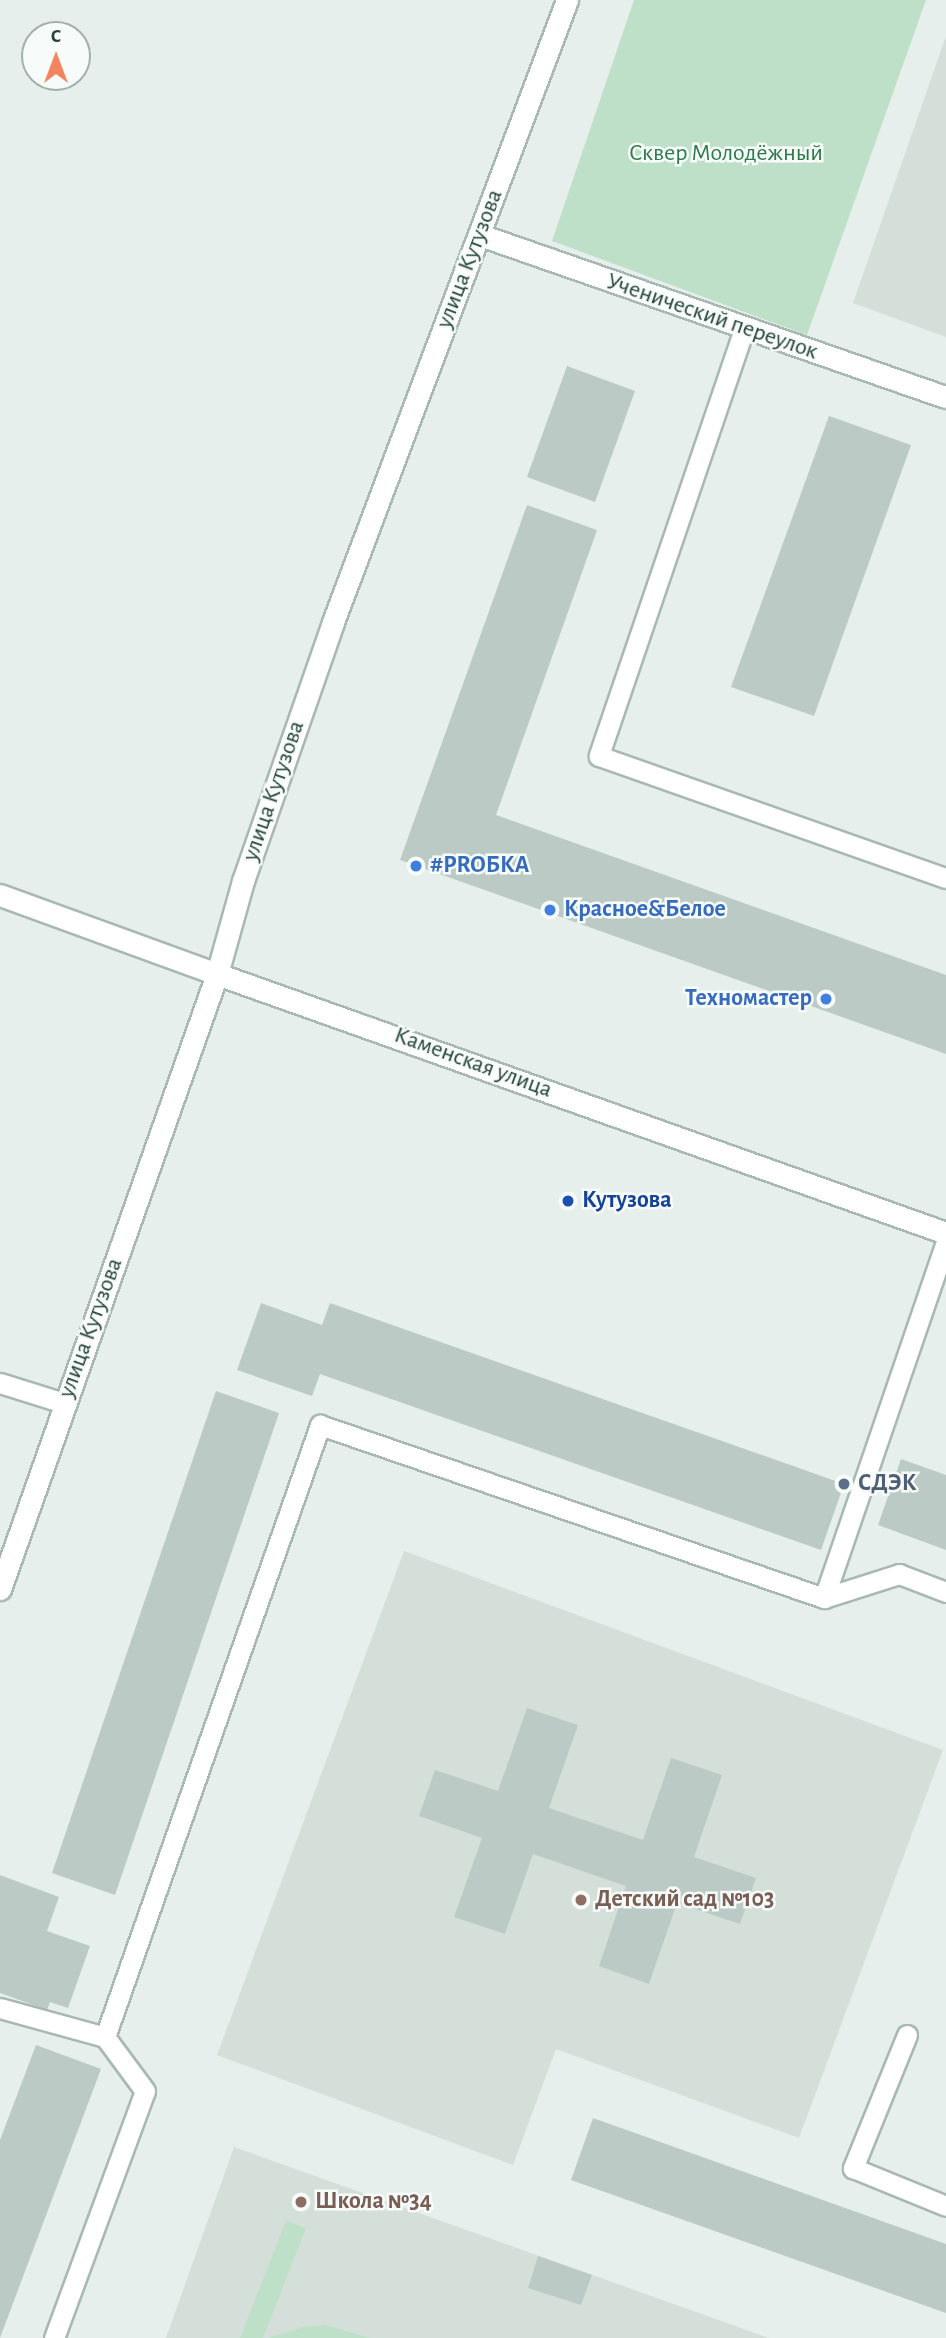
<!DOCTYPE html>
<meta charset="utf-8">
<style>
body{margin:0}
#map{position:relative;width:946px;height:2338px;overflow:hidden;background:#e6efeb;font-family:"Alegreya Sans",sans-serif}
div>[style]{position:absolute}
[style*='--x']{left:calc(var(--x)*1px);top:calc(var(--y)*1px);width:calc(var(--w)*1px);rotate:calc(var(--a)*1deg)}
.built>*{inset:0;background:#d4dfda}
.green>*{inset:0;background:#bfe0c8}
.building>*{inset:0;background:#bbcac4}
.roads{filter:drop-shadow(2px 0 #a8b8b2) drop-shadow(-2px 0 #a8b8b2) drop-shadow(0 2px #a8b8b2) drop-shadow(0 -2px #a8b8b2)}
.lane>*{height:19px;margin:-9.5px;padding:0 9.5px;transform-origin:9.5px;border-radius:9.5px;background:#fff}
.street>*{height:21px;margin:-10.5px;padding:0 10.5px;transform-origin:10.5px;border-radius:10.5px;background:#fff}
.secondary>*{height:21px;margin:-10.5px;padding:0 10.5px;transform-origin:10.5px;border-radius:10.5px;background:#fff}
.dots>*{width:19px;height:19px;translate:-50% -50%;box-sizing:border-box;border:4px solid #f7fbf9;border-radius:50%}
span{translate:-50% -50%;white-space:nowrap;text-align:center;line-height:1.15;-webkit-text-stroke:5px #f7fbf9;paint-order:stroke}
.park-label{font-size:24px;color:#2d7a4b}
.street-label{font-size:24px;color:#24423a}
.shop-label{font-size:24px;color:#366cbe;font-weight:700}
.left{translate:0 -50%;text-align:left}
.right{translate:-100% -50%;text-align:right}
.transit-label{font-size:24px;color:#164399;font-weight:700}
.service-label{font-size:24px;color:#4e5e75;font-weight:700}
.education-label{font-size:24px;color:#785e54;font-weight:700}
.north{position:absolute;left:21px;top:21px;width:70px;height:70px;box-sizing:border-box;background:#f7fbf9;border:2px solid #a3b1ad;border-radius:50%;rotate:0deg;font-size:19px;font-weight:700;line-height:28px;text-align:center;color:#24423a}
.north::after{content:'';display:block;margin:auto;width:24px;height:32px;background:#f4845f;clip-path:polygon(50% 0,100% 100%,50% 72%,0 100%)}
</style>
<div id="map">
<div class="built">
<i style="clip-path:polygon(946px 36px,946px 337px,853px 303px)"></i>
<i style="clip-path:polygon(404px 1551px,943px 1750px,799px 2138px,556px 2049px,513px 2165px,217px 2055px)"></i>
<i style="clip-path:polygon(234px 2147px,769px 2338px,166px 2338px)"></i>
</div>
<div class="green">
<i style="clip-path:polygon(634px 0,926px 0,807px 335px,552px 241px)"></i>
<i style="clip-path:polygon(286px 2221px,306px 2228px,263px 2338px,240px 2338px)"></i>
<i style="clip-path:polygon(325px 2325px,370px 2338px,268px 2338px,303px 2327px)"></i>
</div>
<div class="building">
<i style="clip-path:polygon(567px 366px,635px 391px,595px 502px,527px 477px)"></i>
<i style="clip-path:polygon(829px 416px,911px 445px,814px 716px,731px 687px)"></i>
<i style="clip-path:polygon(527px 505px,597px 530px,496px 815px,946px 975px,946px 1054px,400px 860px)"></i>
<i style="clip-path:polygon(261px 1303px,322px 1325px,330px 1303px,844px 1484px,821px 1550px,320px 1374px,312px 1396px,237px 1370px)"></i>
<i style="clip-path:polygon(216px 1391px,279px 1413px,115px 1895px,52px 1873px)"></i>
<i style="clip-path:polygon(901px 1459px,946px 1475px,946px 1550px,878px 1525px)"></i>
<i style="clip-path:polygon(527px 1708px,578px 1725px,549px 1808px,643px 1840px,671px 1758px,722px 1775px,694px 1857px,756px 1878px,740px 1924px,677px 1903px,649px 1984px,599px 1966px,626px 1886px,533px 1854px,505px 1934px,454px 1917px,482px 1838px,419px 1816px,435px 1770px,498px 1791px)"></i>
<i style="clip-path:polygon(0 1875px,59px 1897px,47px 1931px,90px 1946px,68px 2008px,50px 2002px,47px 2010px,0 1993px)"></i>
<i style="clip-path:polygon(36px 2045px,101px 2069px,0 2338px,0 2140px)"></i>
<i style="clip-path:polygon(593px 2118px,946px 2244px,946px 2313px,571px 2180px)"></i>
<i style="clip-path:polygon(538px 2256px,592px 2275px,581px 2305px,528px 2288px)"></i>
</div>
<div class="roads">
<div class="lane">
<i style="--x:744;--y:329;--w:451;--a:108.8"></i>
<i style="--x:599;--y:756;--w:368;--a:19.4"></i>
<i style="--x:0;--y:1383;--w:67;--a:17.4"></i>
<i style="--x:824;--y:1598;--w:376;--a:-71.1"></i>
<i style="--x:0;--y:2008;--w:109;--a:15.4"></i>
<i style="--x:105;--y:2037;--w:649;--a:-70.64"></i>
<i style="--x:320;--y:1425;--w:533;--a:18.94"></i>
<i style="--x:824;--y:1598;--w:79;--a:-17.7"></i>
<i style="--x:899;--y:1574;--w:50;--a:21"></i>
<i style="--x:907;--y:2035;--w:144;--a:112.1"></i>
<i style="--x:853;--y:2168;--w:100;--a:22.2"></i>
<i style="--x:54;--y:2338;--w:263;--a:-69.8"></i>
<i style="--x:145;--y:2091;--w:67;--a:-126.5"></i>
</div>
<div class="street">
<i style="--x:480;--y:235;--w:493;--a:19.2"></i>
<i style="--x:0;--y:895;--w:231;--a:20"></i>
</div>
<div class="secondary">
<i style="--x:217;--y:974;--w:774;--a:19.56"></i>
<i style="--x:0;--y:1589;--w:652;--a:-70.56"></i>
<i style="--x:217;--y:974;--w:97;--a:-74.4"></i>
<i style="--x:243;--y:881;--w:274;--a:-70.8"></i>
<i style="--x:333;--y:622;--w:665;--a:-69.38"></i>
</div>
</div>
<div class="dots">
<i style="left:416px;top:866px;background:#3f7fe0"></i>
<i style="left:550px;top:910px;background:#3f7fe0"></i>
<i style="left:826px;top:999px;background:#3f7fe0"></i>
<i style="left:568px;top:1201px;background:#1a4fb4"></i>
<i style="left:844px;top:1484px;background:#5c6f8a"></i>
<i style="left:581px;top:1900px;background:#8d6e63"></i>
<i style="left:301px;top:2202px;background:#8d6e63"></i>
</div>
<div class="park-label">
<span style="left:726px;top:154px">Сквер Молодёжный</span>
</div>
<div class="street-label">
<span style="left:470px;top:259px;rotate:-69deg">улица Кутузова</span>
<span style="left:712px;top:317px;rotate:19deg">Ученический переулок</span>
<span style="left:274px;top:791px;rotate:-71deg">улица Кутузова</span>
<span style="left:473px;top:1063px;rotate:20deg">Каменская улица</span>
<span style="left:91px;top:1328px;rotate:-70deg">улица Кутузова</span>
</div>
<div class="shop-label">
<span class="left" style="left:430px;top:866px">#PROБКА</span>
<span class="left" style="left:564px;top:910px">Красное&amp;Белое</span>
<span class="right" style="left:812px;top:999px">Техномастер</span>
</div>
<div class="transit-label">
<span class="left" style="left:582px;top:1201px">Кутузова</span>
</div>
<div class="service-label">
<span class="left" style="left:858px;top:1484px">СДЭК</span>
</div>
<div class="education-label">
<span class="left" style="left:595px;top:1900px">Детский сад №103</span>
<span class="left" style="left:315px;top:2202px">Школа №34</span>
</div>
<div class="north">С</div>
</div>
